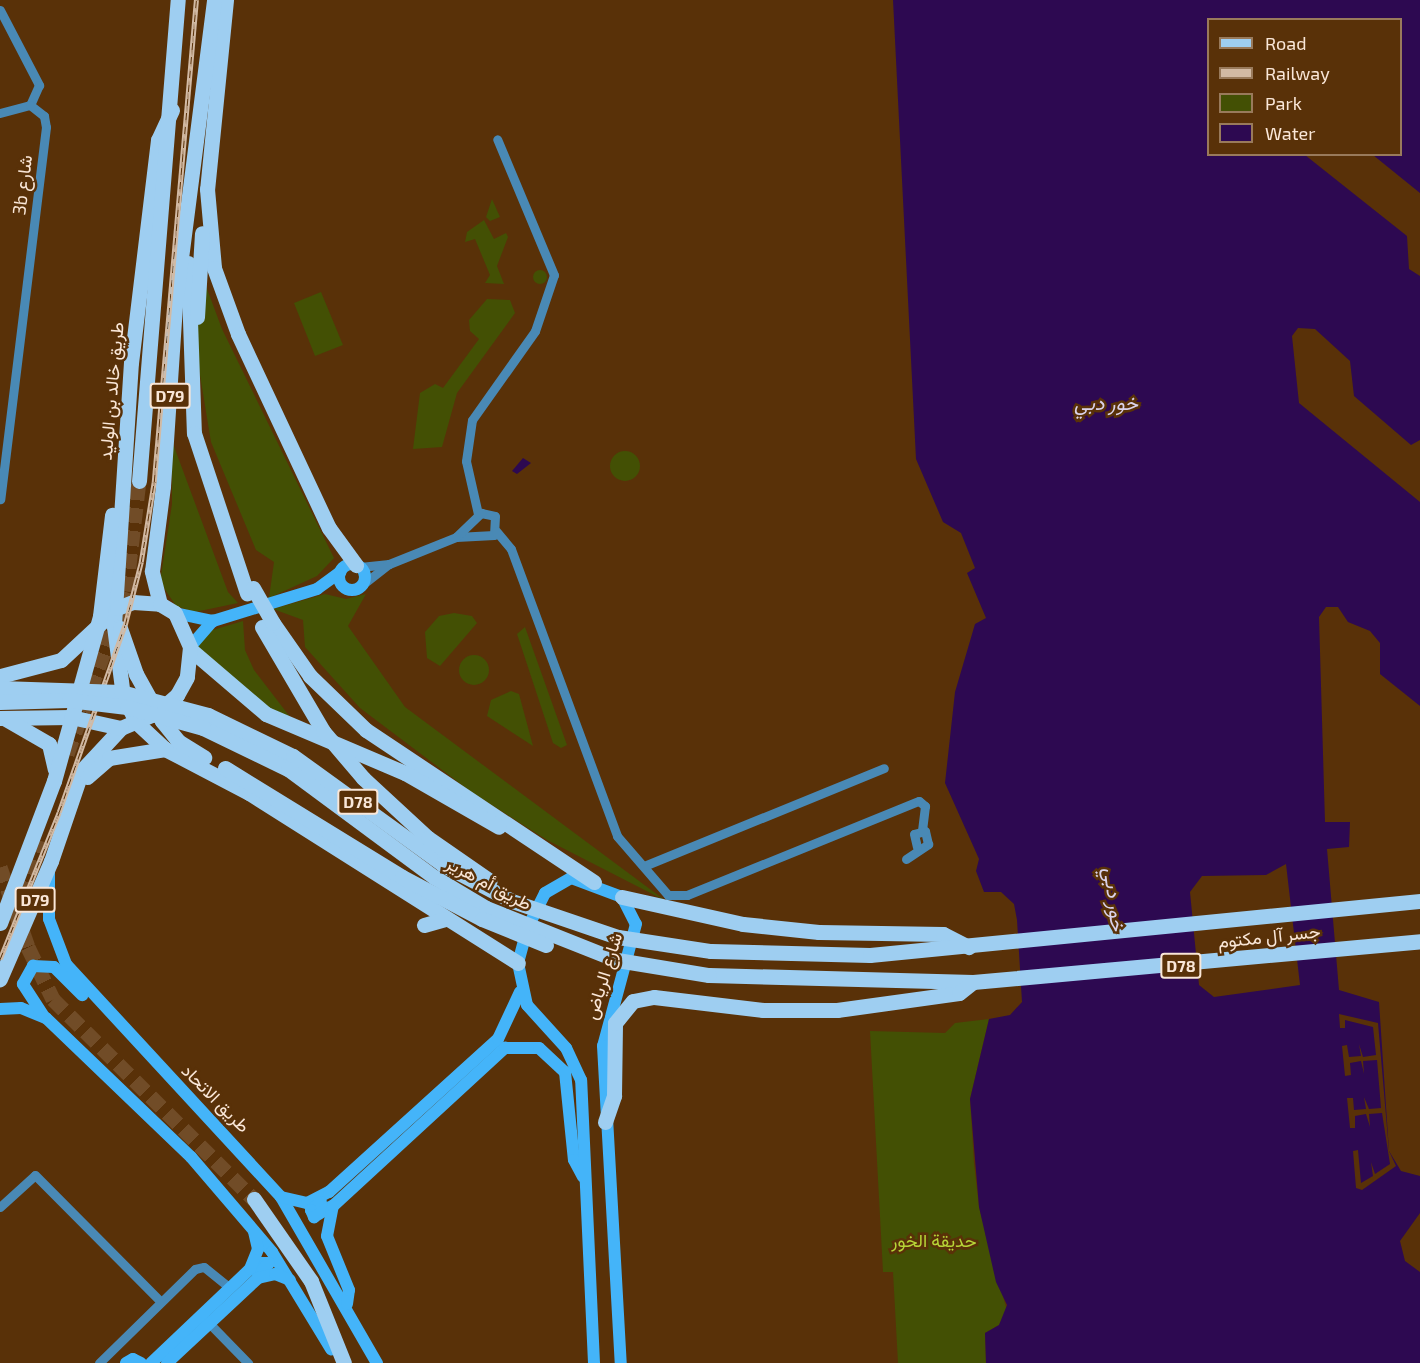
<!DOCTYPE html>
<meta charset="utf-8">
<style>
body{margin:0}
#map{position:relative;width:1420px;height:1363px;overflow:hidden;background:#593108;font-family:"Exo 2",Vazirmatn,sans-serif}
div>[style]{position:absolute}
[style*='--x']{left:calc(var(--x)*1px);top:calc(var(--y)*1px);width:calc(var(--w)*1px);rotate:calc(var(--a)*1deg)}
.green>*{inset:0;background:#435004}
.round{border-radius:50%}
.water>*{inset:0;background:#2d0951}
.pier>*{inset:0;background:#593108}
.primary-tunnel>*{height:15px;margin-top:-7.5px;transform-origin:0;background:repeating-linear-gradient(90deg,#714c27 0 15px,transparent 0 23px)}
.street>*{height:9px;margin:-4.5px;padding:0 4.5px;transform-origin:4.5px;border-radius:4.5px;background:#4989b5}
.secondary>*{height:12px;margin:-6px;padding:0 6px;transform-origin:6px;border-radius:6px;background:#44b4f9}
.secondary>.ring{margin:-6px;padding:0;box-sizing:content-box;background:none;border:12px solid #44b4f9;border-radius:50%}
.primary>*{height:15px;margin:-7.5px;padding:0 7.5px;transform-origin:7.5px;border-radius:7.5px;background:#9ecef1}
.rail>*{height:4.5px;margin-top:-2.25px;transform-origin:0;background:repeating-linear-gradient(90deg,#593108 0 7px,#d2baa4 0 14px);box-sizing:border-box;border-block:2px solid #d2baa4}
.primary-bridge>*{height:15px;margin:-7.5px;padding:0 7.5px;transform-origin:7.5px;border-radius:7.5px;background:#9ecef1}
span{translate:-50% -50%;white-space:nowrap;text-align:center;line-height:1.15;-webkit-text-stroke:5px #593108;paint-order:stroke}
.shield-label span{padding:2px 4px;background:#593108;border:2px solid;border-radius:4px;-webkit-text-stroke-width:0}
.shield-label{font-size:16px;color:#fae7d8;font-weight:700}
.street-label{font-size:18px;color:#fae7d8}
.park-label{font-size:18px;color:#b7d537}
.water-label{font-size:20px;color:#dad2eb;font-style:italic}
.legend{position:absolute;left:1207px;top:18px;width:195px;height:138px;box-sizing:border-box;background:#593108;border:2px solid #997a5b;margin:0;padding:8px 10px;list-style:none;font-size:18px;color:#fae7d8}
.legend li{display:flex;align-items:center;gap:12px;height:30px}
.legend b{width:30px;border:2px solid #997a5b}
</style>
<div id="map">
<div class="green">
<i style="clip-path:polygon(492px 199px,500px 217px,490px 221px,486px 217px)"></i>
<i style="clip-path:polygon(484px 220px,494px 239px,506px 233px,508px 237px,497px 266px,504px 284px,485px 283px,490px 275px,475px 239px,465px 242px,467px 232px)"></i>
<i class="round" style="left:533px;top:270px;width:14px;height:14px"></i>
<i style="clip-path:polygon(203px 278px,222px 329px,334px 558px,317px 576px,269px 598px,274px 562px,256px 550px,211px 442px,197px 357px,196px 293px)"></i>
<i style="clip-path:polygon(321px 292px,343px 345px,315px 356px,294px 303px)"></i>
<i style="clip-path:polygon(487px 299px,510px 300px,515px 313px,457px 393px,442px 447px,413px 449px,420px 393px,435px 384px,443px 388px,479px 339px,470px 331px,469px 320px)"></i>
<i style="clip-path:polygon(172px 441px,228px 592px,238px 603px,195px 612px,176px 606px,160px 582px,172px 504px)"></i>
<i class="round" style="left:610px;top:451px;width:30px;height:30px"></i>
<i style="clip-path:polygon(325px 594px,346px 599px,366px 594px,348px 626px,405px 707px,666px 901px,547px 840px,470px 791px,360px 708px,305px 647px,303px 620px,273px 609px)"></i>
<i style="clip-path:polygon(454px 613px,472px 616px,477px 623px,440px 666px,427px 658px,425px 632px,439px 616px)"></i>
<i style="clip-path:polygon(243px 621px,245px 650px,254px 670px,297px 726px,246px 698px,196px 647px,206px 632px)"></i>
<i style="clip-path:polygon(525px 627px,567px 745px,561px 748px,553px 743px,517px 634px)"></i>
<i class="round" style="left:459px;top:655px;width:30px;height:30px"></i>
<i style="clip-path:polygon(511px 691px,519px 694px,533px 746px,487px 716px,491px 700px)"></i>
<i style="clip-path:polygon(989px 1019px,970px 1099px,974px 1163px,979px 1207px,1007px 1311px,999px 1325px,985px 1333px,986px 1363px,898px 1363px,893px 1272px,883px 1272px,870px 1031px,945px 1033px,955px 1023px)"></i>
</div>
<div class="water">
<i style="clip-path:polygon(evenodd,893px 0,1420px 0,1420px 193px,1373px 155px,1400px 154px,1400px 20px,1208px 20px,1208px 154px,1305px 155px,1407px 236px,1409px 269px,1420px 276px,1420px 440px,1411px 445px,1354px 396px,1350px 361px,1315px 329px,1298px 328px,1292px 336px,1299px 403px,1420px 502px,1420px 706px,1380px 674px,1380px 643px,1370px 631px,1348px 622px,1338px 607px,1326px 607px,1319px 617px,1325px 822px,1350px 822px,1349px 847px,1327px 849px,1339px 990px,1379px 1002px,1389px 1151px,1401px 1171px,1420px 1176px,1420px 1213px,1400px 1241px,1405px 1261px,1420px 1272px,1420px 1363px,986px 1363px,985px 1333px,999px 1325px,1007px 1305px,996px 1282px,979px 1207px,970px 1099px,989px 1019px,1010px 1015px,1022px 1002px,1017px 920px,1014px 904px,1001px 892px,984px 892px,976px 871px,979px 859px,945px 783px,955px 692px,975px 624px,986px 618px,967px 573px,975px 568px,961px 533px,943px 522px,916px 459px,893px 0,1286px 864px,1300px 985px,1214px 997px,1199px 985px,1190px 892px,1202px 876px,1266px 875px,1286px 864px)"></i>
<i style="clip-path:polygon(523px 458px,531px 463px,517px 474px,512px 471px)"></i>
</div>
<div class="pier">
<i style="clip-path:polygon(1339px 1014px,1378px 1023px,1389px 1151px,1396px 1166px,1362px 1190px,1356px 1188px,1353px 1151px,1358px 1150px,1361px 1183px,1373px 1176px,1371px 1162px,1375px 1174px,1390px 1164px,1382px 1113px,1369px 1114px,1370px 1127px,1366px 1114px,1355px 1116px,1355px 1128px,1350px 1128px,1347px 1098px,1353px 1098px,1354px 1110px,1366px 1109px,1364px 1097px,1369px 1109px,1381px 1108px,1377px 1060px,1363px 1061px,1364px 1074px,1361px 1061px,1350px 1063px,1351px 1075px,1345px 1076px,1342px 1046px,1347px 1045px,1349px 1057px,1361px 1056px,1359px 1044px,1363px 1057px,1376px 1055px,1373px 1027px,1345px 1020px,1345px 1028px,1340px 1028px)"></i>
</div>
<div class="primary-tunnel">
<i style="--x:67;--y:754;--w:173;--a:-70.1"></i>
<i style="--x:126;--y:591;--w:111;--a:-83.3"></i>
<i style="--x:0;--y:867;--w:85;--a:70.7"></i>
<i style="--x:28;--y:947;--w:58;--a:64.3"></i>
<i style="--x:53;--y:999;--w:284;--a:44.9"></i>
<i style="--x:17;--y:918;--w:81;--a:-74.2"></i>
</div>
<div class="street">
<i style="--x:0;--y:10;--w:85;--a:62.5"></i>
<i style="--x:39;--y:85;--w:22;--a:114"></i>
<i style="--x:0;--y:113;--w:31;--a:-15"></i>
<i style="--x:30;--y:105;--w:18;--a:38"></i>
<i style="--x:44;--y:116;--w:11;--a:80"></i>
<i style="--x:46;--y:127;--w:375;--a:97"></i>
<i style="--x:481;--y:513;--w:14;--a:12"></i>
<i style="--x:495;--y:516;--w:19;--a:93"></i>
<i style="--x:494;--y:535;--w:38;--a:177"></i>
<i style="--x:456;--y:537;--w:35;--a:-44"></i>
<i style="--x:478;--y:514;--w:54;--a:-102.8"></i>
<i style="--x:466;--y:461;--w:41;--a:-81.7"></i>
<i style="--x:472;--y:420;--w:109;--a:-54.7"></i>
<i style="--x:535;--y:331;--w:59;--a:-71.3"></i>
<i style="--x:554;--y:275;--w:147;--a:-112.7"></i>
<i style="--x:496;--y:531;--w:23;--a:50"></i>
<i style="--x:511;--y:549;--w:306;--a:69.7"></i>
<i style="--x:617;--y:836;--w:78;--a:49.2"></i>
<i style="--x:668;--y:895;--w:19;--a:0"></i>
<i style="--x:687;--y:895;--w:250;--a:-22.1"></i>
<i style="--x:919;--y:801;--w:8;--a:40"></i>
<i style="--x:925;--y:806;--w:25;--a:97"></i>
<i style="--x:360;--y:567;--w:29;--a:-6"></i>
<i style="--x:389;--y:564;--w:72;--a:-21.9"></i>
<i style="--x:362;--y:585;--w:34;--a:-38"></i>
<i style="--x:906;--y:859;--w:27;--a:-34"></i>
<i style="--x:928;--y:844;--w:13;--a:-103"></i>
<i style="--x:925;--y:831;--w:11;--a:165"></i>
<i style="--x:914;--y:834;--w:13;--a:77"></i>
<i style="--x:644;--y:866;--w:259;--a:-22.2"></i>
<i style="--x:0;--y:1207;--w:47;--a:-42.4"></i>
<i style="--x:35;--y:1175;--w:177;--a:45.2"></i>
<i style="--x:205;--y:1319;--w:62;--a:45.7"></i>
<i style="--x:99;--y:1363;--w:134;--a:-44.4"></i>
<i style="--x:195;--y:1269;--w:9;--a:-13"></i>
<i style="--x:204;--y:1267;--w:33;--a:39"></i>
</div>
<div class="secondary">
<i class="ring" style="left:339px;top:564px;width:14px;height:14px"></i>
<i style="--x:175;--y:613;--w:39;--a:12"></i>
<i style="--x:213;--y:621;--w:109;--a:-17.1"></i>
<i style="--x:317;--y:589;--w:29;--a:-36"></i>
<i style="--x:190;--y:647;--w:35;--a:-49"></i>
<i style="--x:49;--y:872;--w:47;--a:90"></i>
<i style="--x:49;--y:919;--w:48;--a:69.3"></i>
<i style="--x:66;--y:964;--w:317;--a:47.3"></i>
<i style="--x:281;--y:1197;--w:192;--a:60"></i>
<i style="--x:0;--y:1009;--w:21;--a:-3"></i>
<i style="--x:21;--y:1008;--w:27;--a:22"></i>
<i style="--x:46;--y:1018;--w:201;--a:43.8"></i>
<i style="--x:191;--y:1157;--w:125;--a:49.5"></i>
<i style="--x:272;--y:1252;--w:114;--a:58.7"></i>
<i style="--x:43;--y:1015;--w:37;--a:-123"></i>
<i style="--x:23;--y:984;--w:21;--a:-61"></i>
<i style="--x:33;--y:966;--w:21;--a:3"></i>
<i style="--x:54;--y:967;--w:40;--a:45"></i>
<i style="--x:281;--y:1197;--w:27;--a:13"></i>
<i style="--x:307;--y:1203;--w:25;--a:-27"></i>
<i style="--x:329;--y:1192;--w:228;--a:-42.2"></i>
<i style="--x:498;--y:1039;--w:52;--a:-64.9"></i>
<i style="--x:321;--y:1202;--w:13;--a:141"></i>
<i style="--x:311;--y:1210;--w:8;--a:67"></i>
<i style="--x:314;--y:1217;--w:19;--a:-32"></i>
<i style="--x:254;--y:1263;--w:15;--a:0"></i>
<i style="--x:269;--y:1263;--w:16;--a:133"></i>
<i style="--x:347;--y:1304;--w:14;--a:-82"></i>
<i style="--x:349;--y:1290;--w:58;--a:-112.2"></i>
<i style="--x:327;--y:1236;--w:31;--a:-79"></i>
<i style="--x:333;--y:1206;--w:234;--a:-42.6"></i>
<i style="--x:505;--y:1048;--w:34;--a:0"></i>
<i style="--x:539;--y:1048;--w:35;--a:43"></i>
<i style="--x:565;--y:1072;--w:88;--a:84.2"></i>
<i style="--x:574;--y:1160;--w:19;--a:62"></i>
<i style="--x:126;--y:1363;--w:8;--a:-30"></i>
<i style="--x:133;--y:1359;--w:9;--a:27"></i>
<i style="--x:151;--y:1363;--w:137;--a:-43.5"></i>
<i style="--x:250;--y:1269;--w:22;--a:-68"></i>
<i style="--x:258;--y:1249;--w:18;--a:-103"></i>
<i style="--x:167;--y:1363;--w:125;--a:-43"></i>
<i style="--x:258;--y:1278;--w:17;--a:-13"></i>
<i style="--x:275;--y:1274;--w:16;--a:22"></i>
<i style="--x:594;--y:1363;--w:283;--a:-92.6"></i>
<i style="--x:581;--y:1080;--w:35;--a:-115"></i>
<i style="--x:566;--y:1048;--w:58;--a:-132.2"></i>
<i style="--x:527;--y:1005;--w:43;--a:-102.1"></i>
<i style="--x:518;--y:963;--w:35;--a:-75"></i>
<i style="--x:527;--y:929;--w:40;--a:-63.4"></i>
<i style="--x:545;--y:893;--w:30;--a:-30"></i>
<i style="--x:571;--y:878;--w:54;--a:20.4"></i>
<i style="--x:622;--y:897;--w:30;--a:63"></i>
<i style="--x:636;--y:924;--w:126;--a:105.1"></i>
<i style="--x:603;--y:1046;--w:318;--a:86.8"></i>
</div>
<div class="primary">
<i style="--x:226;--y:0;--w:190;--a:95.7"></i>
<i style="--x:207;--y:189;--w:79;--a:84.9"></i>
<i style="--x:214;--y:268;--w:70;--a:70"></i>
<i style="--x:238;--y:334;--w:214;--a:64.9"></i>
<i style="--x:329;--y:528;--w:46;--a:53.9"></i>
<i style="--x:172;--y:110;--w:33;--a:115"></i>
<i style="--x:158;--y:140;--w:224;--a:96.9"></i>
<i style="--x:131;--y:362;--w:265;--a:93.7"></i>
<i style="--x:114;--y:626;--w:71;--a:82.7"></i>
<i style="--x:123;--y:696;--w:29;--a:63"></i>
<i style="--x:136;--y:722;--w:40;--a:43"></i>
<i style="--x:165;--y:749;--w:95;--a:27.6"></i>
<i style="--x:249;--y:793;--w:318;--a:32.3"></i>
<i style="--x:188;--y:263;--w:170;--a:88"></i>
<i style="--x:194;--y:433;--w:169;--a:71.7"></i>
<i style="--x:197;--y:317;--w:84;--a:-86.6"></i>
<i style="--x:139;--y:481;--w:483;--a:-85.4"></i>
<i style="--x:160;--y:604;--w:34;--a:-104"></i>
<i style="--x:152;--y:571;--w:86;--a:-82.6"></i>
<i style="--x:163;--y:486;--w:181;--a:-86.2"></i>
<i style="--x:175;--y:305;--w:307;--a:-82.7"></i>
<i style="--x:273;--y:623;--w:65;--a:55.1"></i>
<i style="--x:310;--y:676;--w:78;--a:44"></i>
<i style="--x:366;--y:730;--w:274;--a:33.7"></i>
<i style="--x:262;--y:627;--w:121;--a:59.6"></i>
<i style="--x:120;--y:628;--w:49;--a:70.8"></i>
<i style="--x:136;--y:674;--w:54;--a:61"></i>
<i style="--x:162;--y:721;--w:26;--a:51"></i>
<i style="--x:178;--y:741;--w:31;--a:32"></i>
<i style="--x:191;--y:650;--w:99;--a:40.5"></i>
<i style="--x:266;--y:714;--w:151;--a:23"></i>
<i style="--x:405;--y:773;--w:108;--a:29.9"></i>
<i style="--x:0;--y:676;--w:63;--a:-14.7"></i>
<i style="--x:61;--y:660;--w:76;--a:-42.9"></i>
<i style="--x:117;--y:608;--w:17;--a:-21"></i>
<i style="--x:133;--y:602;--w:27;--a:4"></i>
<i style="--x:160;--y:604;--w:17;--a:31"></i>
<i style="--x:175;--y:613;--w:37;--a:66"></i>
<i style="--x:190;--y:647;--w:30;--a:96"></i>
<i style="--x:187;--y:677;--w:21;--a:119"></i>
<i style="--x:177;--y:695;--w:28;--a:139"></i>
<i style="--x:156;--y:713;--w:38;--a:157"></i>
<i style="--x:121;--y:728;--w:57;--a:132.9"></i>
<i style="--x:82;--y:770;--w:96;--a:108.8"></i>
<i style="--x:51;--y:861;--w:129;--a:113.4"></i>
<i style="--x:208;--y:715;--w:94;--a:25.8"></i>
<i style="--x:293;--y:756;--w:184;--a:35.9"></i>
<i style="--x:442;--y:864;--w:79;--a:27.9"></i>
<i style="--x:0;--y:718;--w:71;--a:-0.8"></i>
<i style="--x:71;--y:717;--w:51;--a:12.4"></i>
<i style="--x:4;--y:718;--w:52;--a:30"></i>
<i style="--x:49;--y:744;--w:26;--a:77"></i>
<i style="--x:203;--y:728;--w:94;--a:25.8"></i>
<i style="--x:288;--y:769;--w:182;--a:36.5"></i>
<i style="--x:434;--y:877;--w:61;--a:30.8"></i>
<i style="--x:225;--y:768;--w:208;--a:31.6"></i>
<i style="--x:402;--y:877;--w:90;--a:27.7"></i>
<i style="--x:87;--y:777;--w:29;--a:-41"></i>
<i style="--x:109;--y:758;--w:57;--a:-9.1"></i>
<i style="--x:363;--y:778;--w:88;--a:42.7"></i>
<i style="--x:428;--y:838;--w:75;--a:34.7"></i>
<i style="--x:622;--y:897;--w:124;--a:12.6"></i>
<i style="--x:743;--y:924;--w:76;--a:6"></i>
<i style="--x:819;--y:932;--w:124;--a:0.9"></i>
<i style="--x:943;--y:934;--w:29;--a:27"></i>
<i style="--x:0;--y:923;--w:152;--a:-69.2"></i>
<i style="--x:54;--y:781;--w:171;--a:-74.4"></i>
<i style="--x:100;--y:616;--w:102;--a:-83.2"></i>
<i style="--x:424;--y:925;--w:22;--a:-16"></i>
<i style="--x:711;--y:951;--w:159;--a:1.4"></i>
<i style="--x:870;--y:955;--w:553;--a:-5.61"></i>
<i style="--x:709;--y:975;--w:264;--a:1.5"></i>
<i style="--x:973;--y:982;--w:449;--a:-5.2"></i>
<i style="--x:605;--y:1122;--w:28;--a:-71"></i>
<i style="--x:614;--y:1096;--w:73;--a:-89.2"></i>
<i style="--x:615;--y:1023;--w:28;--a:-51"></i>
<i style="--x:633;--y:1001;--w:21;--a:-11"></i>
<i style="--x:654;--y:997;--w:110;--a:6.8"></i>
<i style="--x:763;--y:1010;--w:74;--a:0"></i>
<i style="--x:837;--y:1010;--w:123;--a:-7.9"></i>
<i style="--x:959;--y:993;--w:18;--a:-38"></i>
<i style="--x:254;--y:1199;--w:100;--a:55.2"></i>
<i style="--x:311;--y:1281;--w:88;--a:68.1"></i>
</div>
<div class="rail">
<i style="--x:0;--y:959;--w:158;--a:-68.1"></i>
<i style="--x:59;--y:812;--w:198;--a:-70.6"></i>
<i style="--x:125;--y:625;--w:65;--a:-75.7"></i>
<i style="--x:141;--y:562;--w:81;--a:-80.8"></i>
<i style="--x:154;--y:482;--w:484;--a:-85"></i>
</div>
<div class="primary-bridge">
<i style="--x:253;--y:588;--w:40;--a:60.3"></i>
<i style="--x:0;--y:688;--w:121;--a:1.9"></i>
<i style="--x:121;--y:692;--w:90;--a:14.8"></i>
<i style="--x:0;--y:702;--w:69;--a:-1.7"></i>
<i style="--x:69;--y:700;--w:58;--a:6.9"></i>
<i style="--x:127;--y:707;--w:79;--a:15.4"></i>
<i style="--x:323;--y:731;--w:62;--a:49.6"></i>
<i style="--x:512;--y:901;--w:112;--a:18.8"></i>
<i style="--x:618;--y:937;--w:94;--a:8.6"></i>
<i style="--x:486;--y:908;--w:141;--a:21.7"></i>
<i style="--x:617;--y:960;--w:93;--a:9.3"></i>
<i style="--x:482;--y:919;--w:69;--a:22.1"></i>
</div>
<div class="shield-label">
<span style="left:170px;top:396px">D79</span>
<span style="left:358px;top:802px">D78</span>
<span style="left:35px;top:900px">D79</span>
<span style="left:1181px;top:966px">D78</span>
</div>
<div class="street-label">
<span style="left:22px;top:185px;rotate:-83deg">3b شارع</span>
<span style="left:111px;top:391px;rotate:-85deg">طريق خالد بن الوليد</span>
<span style="left:489px;top:883px;rotate:28deg">طريق أم هرير</span>
<span style="left:1269px;top:936px;rotate:-6deg">جسر آل مكتوم</span>
<span style="left:603px;top:976px;rotate:-73deg">شارع الرياض</span>
<span style="left:216px;top:1098px;rotate:45deg">طريق الاتحاد</span>
</div>
<div class="park-label">
<span style="left:934px;top:1240px">حديقة الخور</span>
</div>
<div class="water-label">
<span style="left:1106px;top:402px">خور دبي</span>
<span style="left:1115px;top:899px;rotate:83deg">خور دبي</span>
</div>
<ul class="legend">
<li><b style="height:8px;background:#9ecef1"></b>Road</li>
<li><b style="height:8px;background:#d2baa4"></b>Railway</li>
<li><b style="height:16px;background:#435004"></b>Park</li>
<li><b style="height:16px;background:#2d0951"></b>Water</li>
</ul>
</div>
